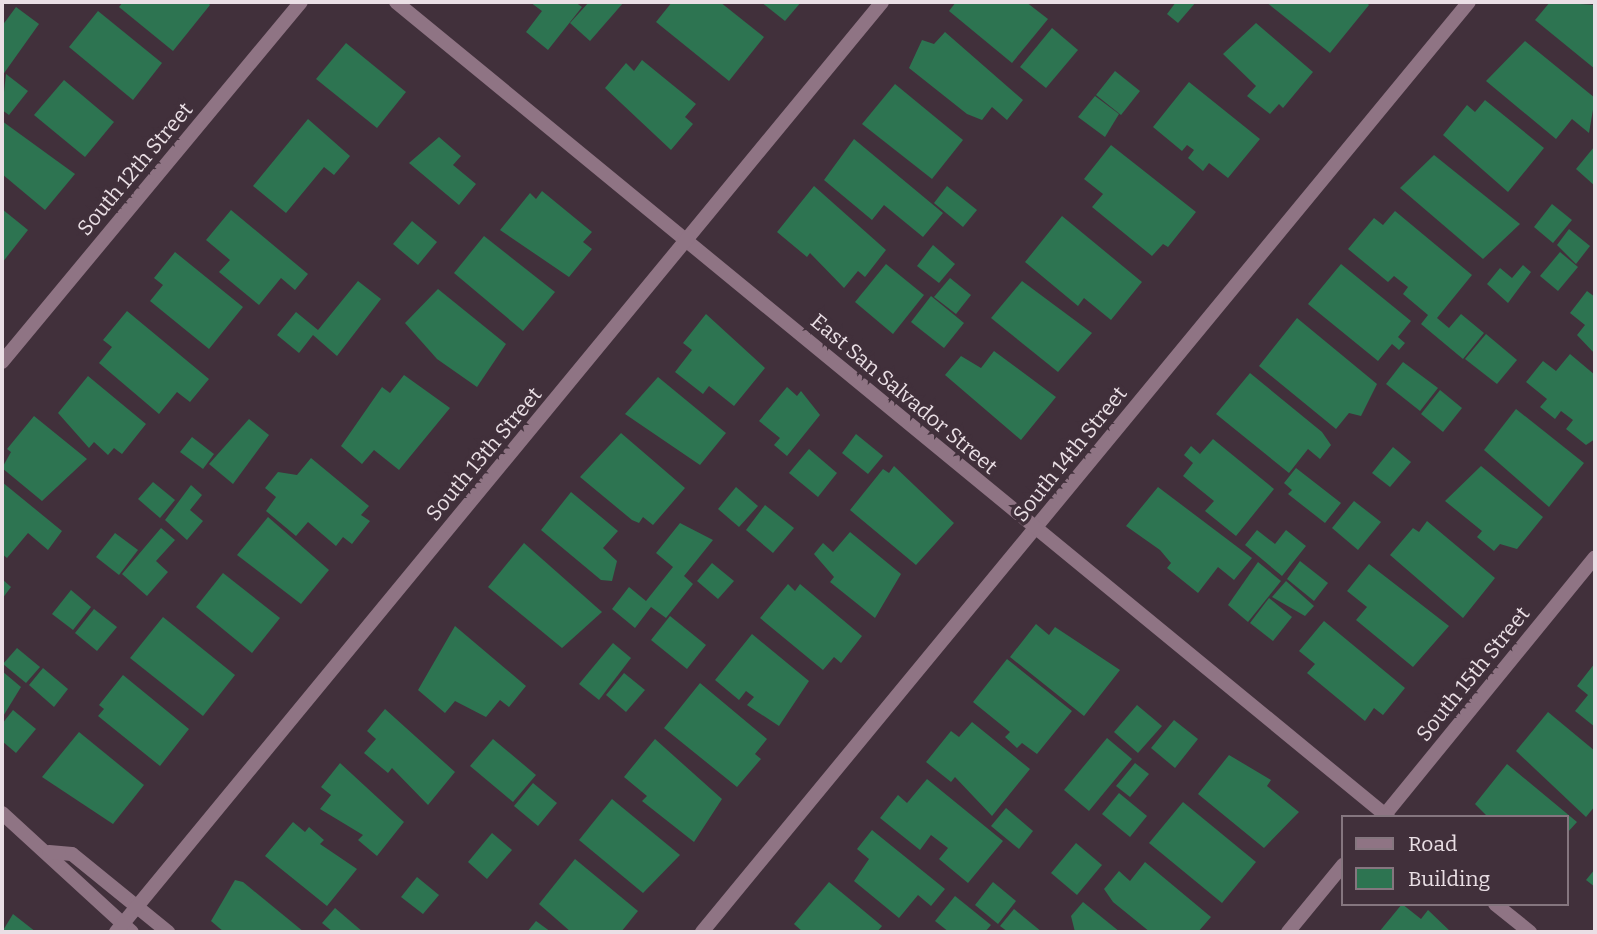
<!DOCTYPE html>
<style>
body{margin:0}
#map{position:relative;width:1597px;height:934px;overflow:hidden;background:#41303b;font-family:Bitter,serif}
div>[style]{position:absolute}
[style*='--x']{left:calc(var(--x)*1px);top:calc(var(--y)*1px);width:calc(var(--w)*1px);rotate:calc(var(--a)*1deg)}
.building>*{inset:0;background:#2d7451}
.minor>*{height:14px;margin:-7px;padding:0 7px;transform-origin:7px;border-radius:7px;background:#8f7484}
.tertiary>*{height:14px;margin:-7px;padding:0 7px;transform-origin:7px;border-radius:7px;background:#8f7484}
span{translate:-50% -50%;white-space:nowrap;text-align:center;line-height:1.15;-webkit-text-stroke:7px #41303b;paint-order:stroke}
.street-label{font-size:21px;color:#eadfe5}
.frame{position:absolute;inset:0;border:4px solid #eadfe5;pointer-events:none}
.legend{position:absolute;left:1341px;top:815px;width:228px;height:91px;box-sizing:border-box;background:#41303b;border:2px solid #85767f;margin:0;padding:9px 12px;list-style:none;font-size:21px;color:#eadfe5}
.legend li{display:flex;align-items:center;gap:14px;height:35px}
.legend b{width:35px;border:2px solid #85767f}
</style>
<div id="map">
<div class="building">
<i style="clip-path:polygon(123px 2px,207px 2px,210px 5px,173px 51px,119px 7px)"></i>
<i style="clip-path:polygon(530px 2px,575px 2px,582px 7px,548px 50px,526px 32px,542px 11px)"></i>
<i style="clip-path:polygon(589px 2px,624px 2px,590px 41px,570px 23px)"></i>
<i style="clip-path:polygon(672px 2px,720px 2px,764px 37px,729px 81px,656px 22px)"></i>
<i style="clip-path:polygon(761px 2px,801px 2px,785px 21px)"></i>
<i style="clip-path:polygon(956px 2px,1026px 2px,1048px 19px,1012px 63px,949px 11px)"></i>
<i style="clip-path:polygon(1176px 2px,1196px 2px,1178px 23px,1167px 14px)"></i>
<i style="clip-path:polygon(1266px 2px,1366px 2px,1369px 5px,1330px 53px)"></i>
<i style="clip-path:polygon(1550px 2px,1595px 5px,1595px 69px,1535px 20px)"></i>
<i style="clip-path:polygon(16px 7px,39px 24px,2px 76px,2px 26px)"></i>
<i style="clip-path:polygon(98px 11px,162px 63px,133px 100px,69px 47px)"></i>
<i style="clip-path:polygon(1256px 23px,1313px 72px,1283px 108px,1279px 104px,1270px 114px,1247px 96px,1256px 86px,1223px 54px)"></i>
<i style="clip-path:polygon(1052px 28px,1078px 50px,1046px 88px,1020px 67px)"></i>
<i style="clip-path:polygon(945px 32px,1023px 100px,1007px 120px,992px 107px,982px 120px,967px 114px,909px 68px,922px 40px,934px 44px)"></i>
<i style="clip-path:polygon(1525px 41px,1595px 98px,1589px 133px,1572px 119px,1556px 139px,1486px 81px)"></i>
<i style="clip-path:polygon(346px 43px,406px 92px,377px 128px,316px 79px)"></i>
<i style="clip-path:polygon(642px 60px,696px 104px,685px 117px,693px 124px,671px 150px,605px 88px,626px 63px,634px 71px)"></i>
<i style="clip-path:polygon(1115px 71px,1140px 91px,1121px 115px,1096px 95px)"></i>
<i style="clip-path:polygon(6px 74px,28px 91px,9px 115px,2px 110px)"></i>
<i style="clip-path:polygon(64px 80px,114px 122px,85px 157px,34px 115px)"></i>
<i style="clip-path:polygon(1189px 82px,1260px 139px,1228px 178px,1209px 163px,1203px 171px,1188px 158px,1194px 150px,1187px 145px,1182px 151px,1153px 127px)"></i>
<i style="clip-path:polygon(895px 84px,963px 140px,932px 179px,862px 124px)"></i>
<i style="clip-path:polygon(1095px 96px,1119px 114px,1105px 137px,1078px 117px)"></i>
<i style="clip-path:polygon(1485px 100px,1544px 148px,1508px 192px,1443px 135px,1467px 105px,1475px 112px)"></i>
<i style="clip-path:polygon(308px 119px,350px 156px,334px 175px,324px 167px,286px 213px,253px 186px)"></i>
<i style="clip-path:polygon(2px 121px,75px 174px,45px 210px,2px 174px)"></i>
<i style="clip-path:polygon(439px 137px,461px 156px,453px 165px,476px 184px,459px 205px,409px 163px)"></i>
<i style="clip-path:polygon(854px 139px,943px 213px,923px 237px,884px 205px,872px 220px,824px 180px)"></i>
<i style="clip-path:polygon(1111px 145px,1196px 212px,1168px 247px,1163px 244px,1152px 256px,1092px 207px,1103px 194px,1084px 179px)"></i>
<i style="clip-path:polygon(1594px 147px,1595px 148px,1595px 186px,1576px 169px)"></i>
<i style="clip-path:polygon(1434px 155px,1520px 224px,1483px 259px,1400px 188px)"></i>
<i style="clip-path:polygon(814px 186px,886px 250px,865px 277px,858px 271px,844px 288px,810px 253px,807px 257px,777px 232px)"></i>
<i style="clip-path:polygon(947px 186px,977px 210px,963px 227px,934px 203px)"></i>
<i style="clip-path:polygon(542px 191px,592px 232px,583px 242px,592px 249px,569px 277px,500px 230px,530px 193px,536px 199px)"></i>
<i style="clip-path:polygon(1552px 204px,1572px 220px,1553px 243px,1534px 227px)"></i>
<i style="clip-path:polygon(2px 209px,28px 230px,2px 263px)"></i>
<i style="clip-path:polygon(231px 210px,308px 274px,295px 290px,281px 278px,259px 305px,219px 272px,230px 260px,206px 240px)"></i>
<i style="clip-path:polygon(1395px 211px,1472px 275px,1437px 318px,1449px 328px,1461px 314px,1484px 333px,1463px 359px,1421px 324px,1428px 315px,1403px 294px,1408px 287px,1394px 276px,1388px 282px,1348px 249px,1374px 218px,1383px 225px)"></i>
<i style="clip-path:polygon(1062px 216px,1142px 282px,1111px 320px,1084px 298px,1078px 306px,1025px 262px)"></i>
<i style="clip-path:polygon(412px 221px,437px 242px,418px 265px,393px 244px)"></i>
<i style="clip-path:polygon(1569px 229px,1590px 246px,1576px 264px,1557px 245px)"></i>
<i style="clip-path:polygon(484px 236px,555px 292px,523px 331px,454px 273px)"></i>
<i style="clip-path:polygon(933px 245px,955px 264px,939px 283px,917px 266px)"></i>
<i style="clip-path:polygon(175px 252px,243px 307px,209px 349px,150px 301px,163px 285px,154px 278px)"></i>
<i style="clip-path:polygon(1560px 252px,1578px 267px,1558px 291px,1540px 276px)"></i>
<i style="clip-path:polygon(886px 264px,924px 295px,893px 334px,855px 302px)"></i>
<i style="clip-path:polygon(1341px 264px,1411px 321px,1398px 337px,1405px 343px,1399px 350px,1392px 344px,1378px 361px,1308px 304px)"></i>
<i style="clip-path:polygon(1523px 265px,1531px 272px,1508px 303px,1487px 284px,1500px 268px,1512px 278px)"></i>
<i style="clip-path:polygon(950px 278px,971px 295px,956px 314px,934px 297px)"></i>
<i style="clip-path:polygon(358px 281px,381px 299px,337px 356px,313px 335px,299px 353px,277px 335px,296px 312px,318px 330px)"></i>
<i style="clip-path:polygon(1022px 281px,1092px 333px,1058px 372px,991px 318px)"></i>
<i style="clip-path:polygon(438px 289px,506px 344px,477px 387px,437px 359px,405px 323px)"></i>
<i style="clip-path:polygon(1587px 291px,1595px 297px,1595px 354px,1577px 335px,1585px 325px,1570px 313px)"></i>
<i style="clip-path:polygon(931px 296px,964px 323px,944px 348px,911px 322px)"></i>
<i style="clip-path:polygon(127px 311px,209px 379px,190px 402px,177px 392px,159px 414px,99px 363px,112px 347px,103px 340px)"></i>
<i style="clip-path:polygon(706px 314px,765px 368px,734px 406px,709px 386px,703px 394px,675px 372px,692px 350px,683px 343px)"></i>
<i style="clip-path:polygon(1297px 318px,1377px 384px,1361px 416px,1349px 413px,1336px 429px,1259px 366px)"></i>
<i style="clip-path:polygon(1486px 334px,1517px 360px,1497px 384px,1465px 359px)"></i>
<i style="clip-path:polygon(994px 351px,1056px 397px,1021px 440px,945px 375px,961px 356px,981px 368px)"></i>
<i style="clip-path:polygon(1570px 354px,1595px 375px,1595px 439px,1586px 445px,1566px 429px,1573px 420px,1561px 411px,1555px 419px,1540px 407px,1547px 399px,1526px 382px,1543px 361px,1556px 371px)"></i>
<i style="clip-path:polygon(1403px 362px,1438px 388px,1420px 411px,1386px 384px)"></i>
<i style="clip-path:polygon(1250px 373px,1322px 432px,1331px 445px,1320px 459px,1308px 449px,1289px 473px,1216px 414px)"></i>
<i style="clip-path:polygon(404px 375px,450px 408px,399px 470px,374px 450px,362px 464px,341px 446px,382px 387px,390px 393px)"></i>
<i style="clip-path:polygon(88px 376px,146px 424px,122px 454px,114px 448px,108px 455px,94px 442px,89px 448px,58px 413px)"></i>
<i style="clip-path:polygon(658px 377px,726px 433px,700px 465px,625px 414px)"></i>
<i style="clip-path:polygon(787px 387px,797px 396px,801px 391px,820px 415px,787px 456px,774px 445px,780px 438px,759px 421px)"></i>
<i style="clip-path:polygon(1440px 390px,1462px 408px,1443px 432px,1421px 414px)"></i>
<i style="clip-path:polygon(1516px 409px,1584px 463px,1549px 507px,1484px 450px)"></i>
<i style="clip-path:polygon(34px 416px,87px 459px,42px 501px,2px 468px,11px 452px,7px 449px)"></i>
<i style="clip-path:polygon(249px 419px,269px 435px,233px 484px,209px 464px)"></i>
<i style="clip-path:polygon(621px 433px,685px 488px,653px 525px,643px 517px,639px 523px,632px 520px,580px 477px)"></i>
<i style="clip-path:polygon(856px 434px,883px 456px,868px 474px,842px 453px)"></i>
<i style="clip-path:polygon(192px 437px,214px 454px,203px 469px,180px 452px)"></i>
<i style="clip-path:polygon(1213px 439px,1274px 489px,1236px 536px,1205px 511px,1214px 501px,1183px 476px,1193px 463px,1184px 455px,1191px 446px,1200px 454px)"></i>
<i style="clip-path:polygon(1393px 447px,1411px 462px,1390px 487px,1372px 473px)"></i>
<i style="clip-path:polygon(809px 449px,837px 473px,818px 497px,789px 473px)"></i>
<i style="clip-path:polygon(311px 458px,369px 506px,361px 515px,370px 521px,352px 544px,343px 537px,336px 546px,308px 522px,296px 536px,266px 511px,276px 497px,265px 488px,278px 472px,297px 475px)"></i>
<i style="clip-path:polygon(894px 466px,954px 523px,916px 565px,850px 510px,883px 469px,889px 473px)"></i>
<i style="clip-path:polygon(1481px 466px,1543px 517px,1517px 549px,1500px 544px,1494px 551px,1477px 537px,1482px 531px,1445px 501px)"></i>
<i style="clip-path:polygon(1296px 468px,1341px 503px,1325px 523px,1288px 494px,1292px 490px,1284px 483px)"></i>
<i style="clip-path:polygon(2px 482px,62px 531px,48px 550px,28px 533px,7px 558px,2px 554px)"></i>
<i style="clip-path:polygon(153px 482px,175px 500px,160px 518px,138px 499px)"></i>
<i style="clip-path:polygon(191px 485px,202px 495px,190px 510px,203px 521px,187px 540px,165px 520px)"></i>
<i style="clip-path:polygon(736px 487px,758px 506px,739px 527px,718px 509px)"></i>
<i style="clip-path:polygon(1158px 487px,1252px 558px,1234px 580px,1218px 567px,1198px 593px,1167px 568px,1171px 563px,1160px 550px,1126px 526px)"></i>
<i style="clip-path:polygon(571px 492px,618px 531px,603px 548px,617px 561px,612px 581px,601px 580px,541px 530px)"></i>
<i style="clip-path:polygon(1354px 501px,1381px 522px,1358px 550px,1332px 528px)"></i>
<i style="clip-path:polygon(765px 505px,794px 528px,773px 553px,746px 530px)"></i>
<i style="clip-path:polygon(268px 517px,329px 570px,301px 604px,237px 555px)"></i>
<i style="clip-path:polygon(1427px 521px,1495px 578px,1463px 618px,1390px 555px,1413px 528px,1419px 532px)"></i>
<i style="clip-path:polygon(680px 523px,713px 540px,684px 576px,693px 584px,666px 618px,651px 607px,635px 628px,612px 609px,629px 587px,646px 601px,673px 567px,656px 553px)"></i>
<i style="clip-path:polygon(161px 528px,175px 540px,156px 561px,168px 572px,147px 596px,122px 574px)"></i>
<i style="clip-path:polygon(1257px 530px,1275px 544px,1286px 530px,1306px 546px,1282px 576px,1245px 545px)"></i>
<i style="clip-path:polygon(850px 532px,901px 574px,875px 618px,830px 582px,834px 577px,814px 554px,823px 543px,833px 552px)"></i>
<i style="clip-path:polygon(115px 533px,138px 550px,119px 575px,96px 557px)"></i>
<i style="clip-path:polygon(524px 543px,602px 612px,562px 648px,488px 587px)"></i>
<i style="clip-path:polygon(1300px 561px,1328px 583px,1314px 601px,1287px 579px)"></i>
<i style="clip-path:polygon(1258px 562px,1281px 581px,1248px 622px,1228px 605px)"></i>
<i style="clip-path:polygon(712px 563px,734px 581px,718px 599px,697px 581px)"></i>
<i style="clip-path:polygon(1369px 564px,1449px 626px,1413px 667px,1356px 620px,1367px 607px,1347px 591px)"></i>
<i style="clip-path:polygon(223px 573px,280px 618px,252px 653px,196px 607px)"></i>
<i style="clip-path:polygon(2px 579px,11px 587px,2px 599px)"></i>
<i style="clip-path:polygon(1286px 581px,1314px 606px,1305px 616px,1272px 597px)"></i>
<i style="clip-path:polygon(788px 584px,795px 591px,800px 584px,862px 636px,841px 663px,834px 657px,823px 670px,760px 618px)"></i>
<i style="clip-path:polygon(71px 590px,91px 607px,73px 630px,52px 614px)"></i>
<i style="clip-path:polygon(1269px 598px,1292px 617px,1273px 641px,1250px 623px)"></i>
<i style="clip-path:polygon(94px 609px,117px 627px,97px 651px,75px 633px)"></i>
<i style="clip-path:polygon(670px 616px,706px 645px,687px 669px,651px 640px)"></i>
<i style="clip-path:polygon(163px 617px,235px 675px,203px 716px,130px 658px)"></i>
<i style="clip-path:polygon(1324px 621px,1405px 688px,1383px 715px,1374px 708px,1365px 721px,1307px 673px,1315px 664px,1299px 651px)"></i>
<i style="clip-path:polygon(1036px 624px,1049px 635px,1055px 627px,1120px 670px,1084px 716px,1010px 657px)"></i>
<i style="clip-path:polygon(455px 626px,526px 686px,509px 707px,500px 700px,486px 717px,455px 701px,445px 713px,418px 690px)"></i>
<i style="clip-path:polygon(752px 634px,809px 681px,779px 726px,747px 705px,754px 697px,746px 691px,739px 700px,715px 680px)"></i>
<i style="clip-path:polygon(613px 643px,631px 658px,599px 700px,579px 684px)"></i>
<i style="clip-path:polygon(17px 648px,40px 667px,26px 683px,3px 664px)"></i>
<i style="clip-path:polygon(1007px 659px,1072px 711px,1037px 754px,1022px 743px,1017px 748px,1005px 737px,1010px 732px,973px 702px)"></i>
<i style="clip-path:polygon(1595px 663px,1595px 727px,1575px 711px,1588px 695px,1577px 686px)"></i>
<i style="clip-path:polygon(43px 668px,68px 689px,54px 707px,29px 685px)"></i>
<i style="clip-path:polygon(2px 671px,21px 687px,2px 718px)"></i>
<i style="clip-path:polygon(624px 673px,645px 690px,626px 712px,606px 695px)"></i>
<i style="clip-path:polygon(123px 675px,189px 729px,160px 766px,98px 716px,104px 709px,99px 705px)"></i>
<i style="clip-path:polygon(700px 683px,767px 739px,755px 754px,761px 759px,737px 787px,664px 728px)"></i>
<i style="clip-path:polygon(1137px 705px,1162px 726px,1138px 753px,1114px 732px)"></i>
<i style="clip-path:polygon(385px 709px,455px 772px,428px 805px,392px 768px,388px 773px,364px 753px,376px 739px,367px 731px)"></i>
<i style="clip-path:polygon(13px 710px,36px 729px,16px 753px,2px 741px,2px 724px)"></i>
<i style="clip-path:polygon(1548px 712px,1595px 751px,1595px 806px,1586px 817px,1516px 751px)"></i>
<i style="clip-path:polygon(1174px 720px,1198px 739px,1175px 768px,1151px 748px)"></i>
<i style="clip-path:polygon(972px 722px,1030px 769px,992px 816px,955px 777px,951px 782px,926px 762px,951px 731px,959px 737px)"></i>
<i style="clip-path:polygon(79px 732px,144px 785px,113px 824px,42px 777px)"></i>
<i style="clip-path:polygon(1107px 738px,1132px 759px,1089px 811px,1064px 790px)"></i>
<i style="clip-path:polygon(493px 739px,536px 775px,513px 802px,470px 766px)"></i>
<i style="clip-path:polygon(655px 739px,722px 799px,694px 842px,642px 801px,647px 796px,624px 777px)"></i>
<i style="clip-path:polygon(1229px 755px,1271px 780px,1267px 786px,1299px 812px,1264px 848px,1198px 794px)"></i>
<i style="clip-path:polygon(340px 763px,404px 822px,377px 856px,358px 840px,363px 835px,320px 809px,331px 795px,321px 787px)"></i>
<i style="clip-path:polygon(1135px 763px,1149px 774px,1130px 797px,1116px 786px)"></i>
<i style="clip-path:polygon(1507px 764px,1577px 822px,1567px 833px,1567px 817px,1488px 817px,1475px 804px)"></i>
<i style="clip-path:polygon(927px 779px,1003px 841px,968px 883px,939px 859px,948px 848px,931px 835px,920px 850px,880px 818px,898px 795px,907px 803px)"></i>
<i style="clip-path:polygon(533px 783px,557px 803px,538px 826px,514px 806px)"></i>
<i style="clip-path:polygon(1119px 793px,1147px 816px,1130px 837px,1102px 814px)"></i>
<i style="clip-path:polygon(612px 799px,680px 855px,643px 893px,579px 840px)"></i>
<i style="clip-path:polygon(1183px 802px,1256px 862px,1222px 903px,1149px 843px)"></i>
<i style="clip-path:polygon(1006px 808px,1033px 831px,1019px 849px,991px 826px)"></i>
<i style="clip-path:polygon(293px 822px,305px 832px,309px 827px,324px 840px,320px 844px,357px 869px,327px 906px,265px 856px)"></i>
<i style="clip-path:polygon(872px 830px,945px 889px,931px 906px,918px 895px,899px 918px,854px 881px,869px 859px,857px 849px)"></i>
<i style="clip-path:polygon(492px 833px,512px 850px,487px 879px,468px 862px)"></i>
<i style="clip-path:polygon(1076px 843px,1102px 865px,1077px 895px,1051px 873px)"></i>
<i style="clip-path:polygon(575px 859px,638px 911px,621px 932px,571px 932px,539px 904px)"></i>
<i style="clip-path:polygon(1145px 862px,1211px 917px,1198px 932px,1150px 932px,1113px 902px,1104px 889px,1119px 871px,1130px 881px)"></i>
<i style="clip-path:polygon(1595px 869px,1595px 887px,1586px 880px)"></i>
<i style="clip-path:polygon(417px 877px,439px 895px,423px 914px,401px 897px)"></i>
<i style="clip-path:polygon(235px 880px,243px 882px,304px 932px,224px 932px,211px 921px)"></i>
<i style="clip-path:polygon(829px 882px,882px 926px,877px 932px,803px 932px,794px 924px)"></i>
<i style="clip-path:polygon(993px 882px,1016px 901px,998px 924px,975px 905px)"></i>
<i style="clip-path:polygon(955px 896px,991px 925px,985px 932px,949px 932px,935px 921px)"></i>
<i style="clip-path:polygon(1083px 902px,1120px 932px,1075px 932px,1071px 916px)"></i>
<i style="clip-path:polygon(1402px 904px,1421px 919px,1428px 910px,1451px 932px,1379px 932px)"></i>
<i style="clip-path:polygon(335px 908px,363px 932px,333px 932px,322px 923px)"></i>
<i style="clip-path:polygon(1014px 909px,1042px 932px,1008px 932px,1000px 926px)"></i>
<i style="clip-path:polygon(13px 914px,36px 932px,2px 932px)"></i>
<i style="clip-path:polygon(536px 921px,551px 932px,527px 932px)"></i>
</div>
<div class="minor">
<i style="--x:2;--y:362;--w:468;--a:-50.3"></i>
<i style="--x:2;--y:813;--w:176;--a:42.5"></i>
<i style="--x:1383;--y:817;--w:335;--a:-50.8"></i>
<i style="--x:49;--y:852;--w:23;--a:5"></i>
<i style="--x:72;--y:854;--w:124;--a:39.1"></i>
<i style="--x:702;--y:932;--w:1205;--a:-50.49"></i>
<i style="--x:1288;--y:932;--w:87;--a:-50.6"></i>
</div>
<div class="tertiary">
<i style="--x:396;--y:2;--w:1284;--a:39.41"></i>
<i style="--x:1495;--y:904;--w:45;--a:38.7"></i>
<i style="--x:116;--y:932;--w:1205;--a:-50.52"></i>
</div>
<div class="street-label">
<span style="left:135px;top:169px;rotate:-50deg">South 12th Street</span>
<span style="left:904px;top:394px;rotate:40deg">East San Salvador Street</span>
<span style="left:484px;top:454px;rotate:-50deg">South 13th Street</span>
<span style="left:1070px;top:454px;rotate:-51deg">South 14th Street</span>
<span style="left:1473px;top:674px;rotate:-51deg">South 15th Street</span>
</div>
<div class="frame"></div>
<ul class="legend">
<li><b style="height:9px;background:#8f7484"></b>Road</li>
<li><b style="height:19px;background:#2d7451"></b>Building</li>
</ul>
</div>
